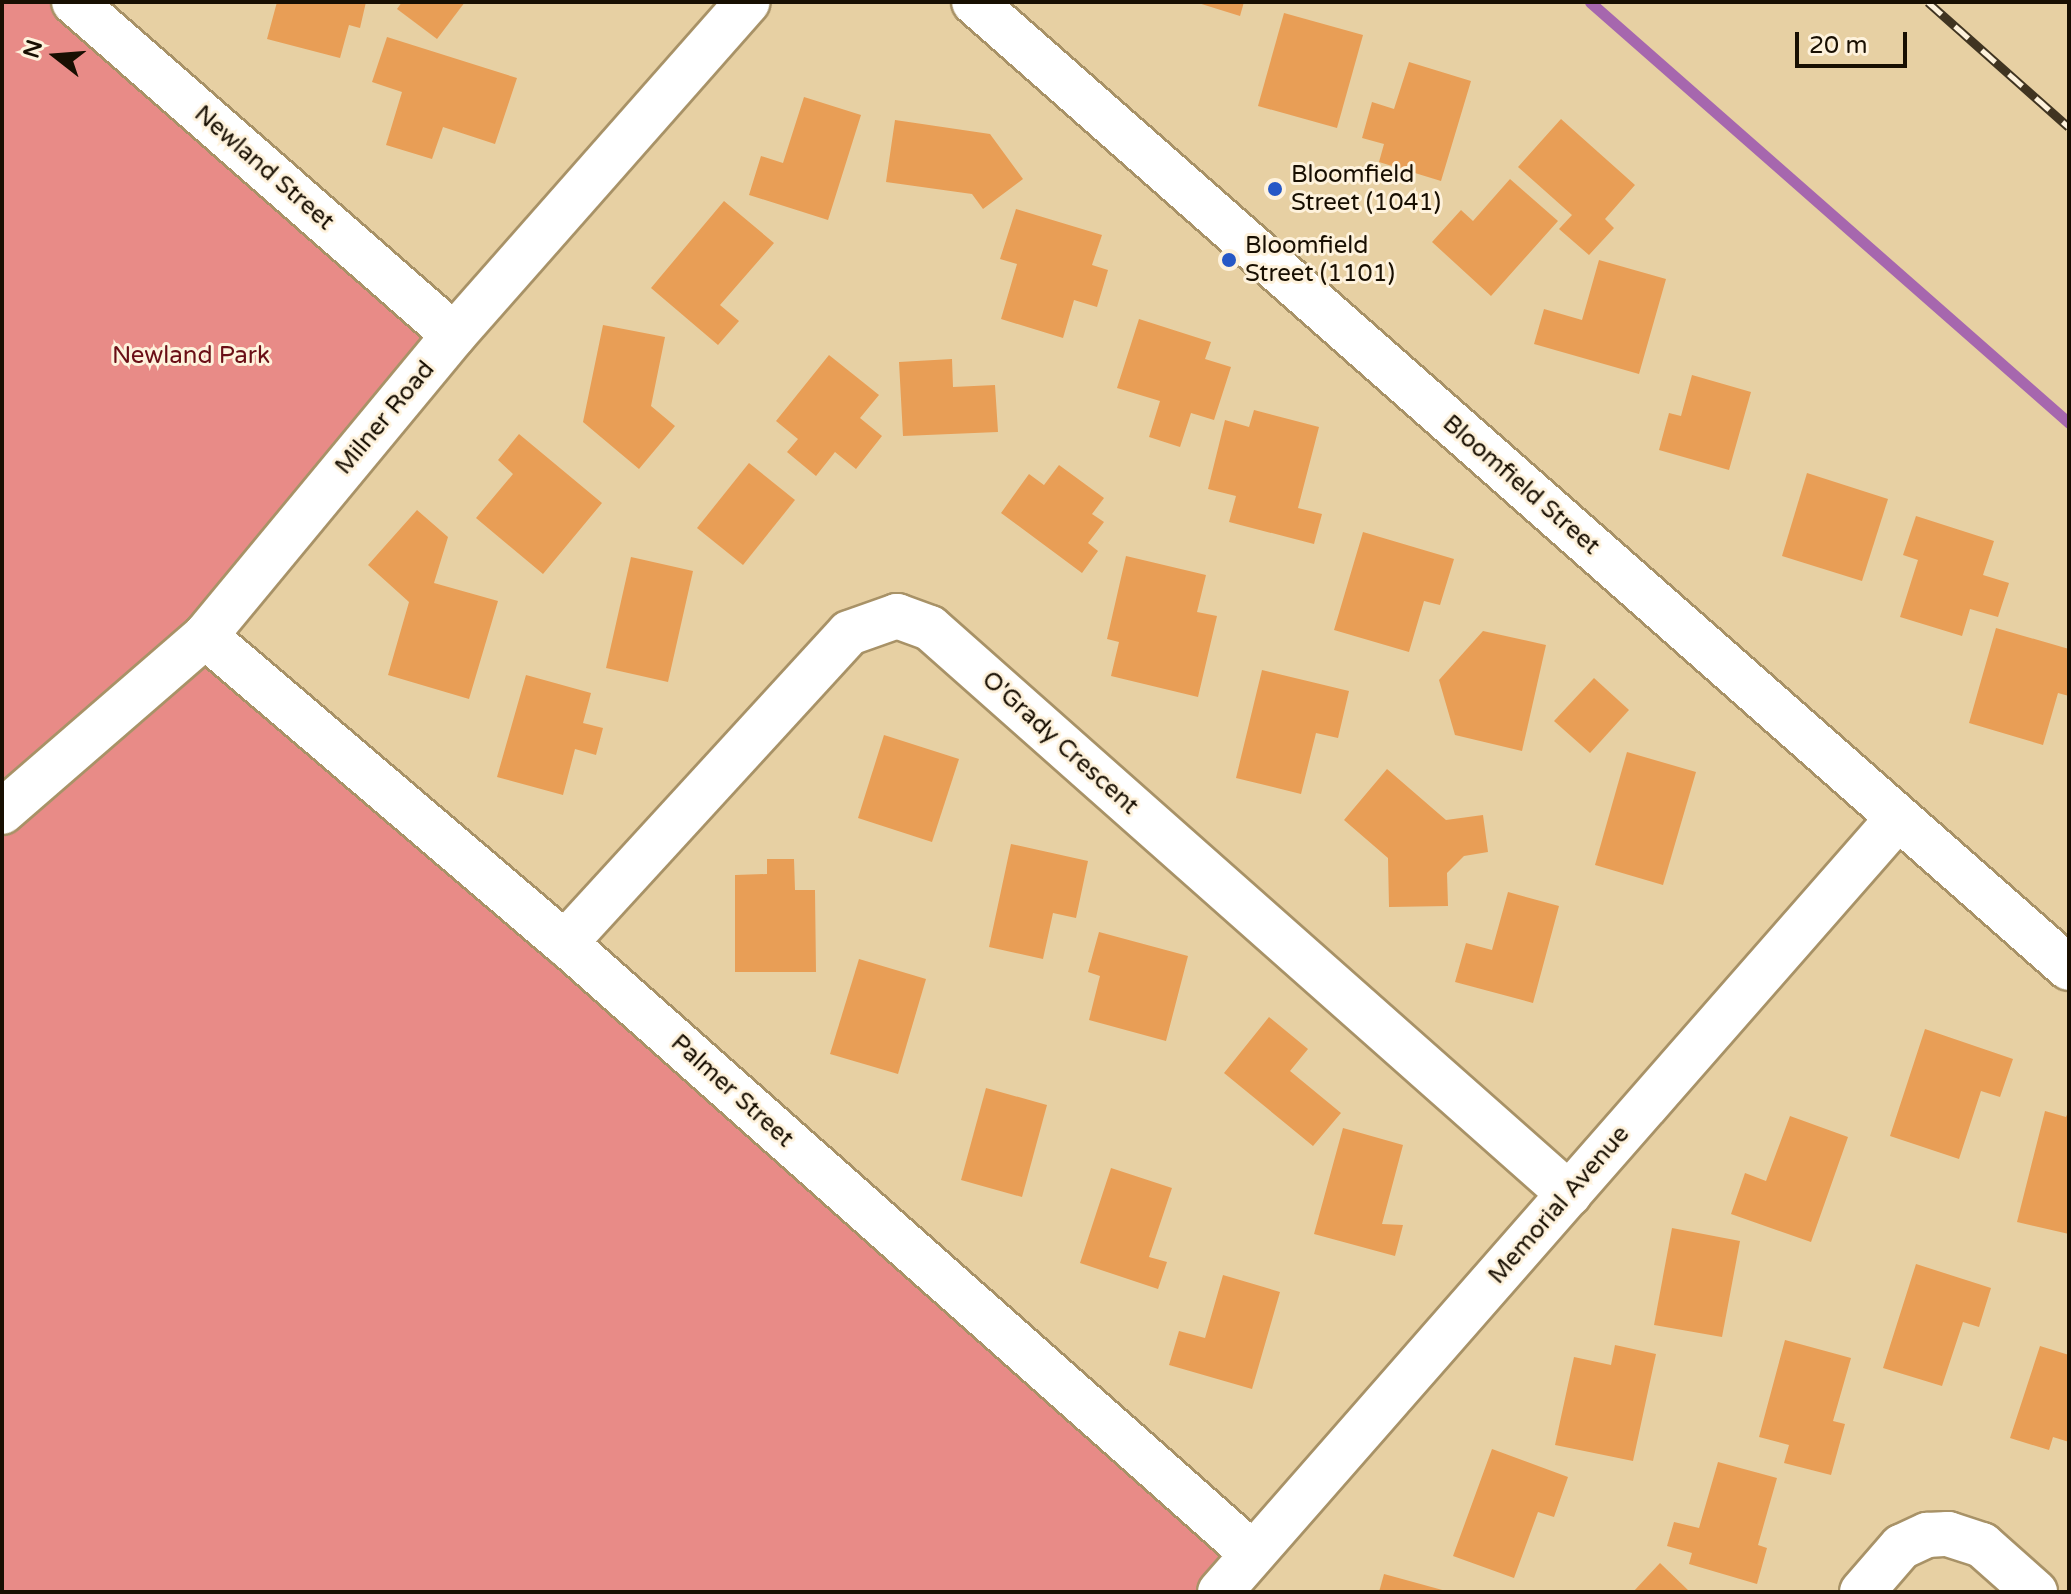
<!DOCTYPE html>
<style>
body{margin:0}
#map{position:relative;width:2071px;height:1594px;overflow:hidden;background:#e7d0a3;font-family:"Varela Round",sans-serif}
div>[style]{position:absolute}
[style*='--x']{left:calc(var(--x)*1px);top:calc(var(--y)*1px);width:calc(var(--w)*1px);rotate:calc(var(--a)*1deg)}
.green>*{inset:0;background:#e88b87}
.stream>*{height:11px;margin:-5.5px;padding:0 5.5px;transform-origin:5.5px;border-radius:5.5px;background:#a667ae}
.building>*{inset:0;background:#e89e56}
.roads{filter:drop-shadow(2px 0 #a89267) drop-shadow(-2px 0 #a89267) drop-shadow(0 2px #a89267) drop-shadow(0 -2px #a89267)}
.street>*{height:44px;margin:-22px;padding:0 22px;transform-origin:22px;border-radius:22px;background:#fff}
.rail>*{height:9px;margin-top:-4.5px;transform-origin:0;background:repeating-linear-gradient(90deg,#fef2dc 0 18px,#403421 0 36px);box-sizing:border-box;border-block:2px solid #403421}
.dots>*{width:22px;height:22px;translate:-50% -50%;box-sizing:border-box;border:4px solid #fef2dc;border-radius:50%}
span{translate:-50% -50%;white-space:nowrap;text-align:center;line-height:1.15;-webkit-text-stroke:6px #fef2dc;paint-order:stroke}
.street-label{font-size:24px;color:#180f02}
.poi-label{font-size:24px;color:#180f02}
.left{translate:0 -50%;text-align:left}
.park-label{font-size:24px;color:#6a0e16}
.frame{position:absolute;inset:0;border:4px solid #180f02;pointer-events:none}
.north{position:absolute;left:16px;top:16px;width:80px;height:80px;-webkit-text-stroke:6px #fef2dc;paint-order:stroke;rotate:287deg;font-size:22px;font-weight:700;line-height:32px;text-align:center;color:#180f02}
.north::after{content:'';display:block;margin:auto;width:28px;height:36px;background:#180f02;clip-path:polygon(50% 0,100% 100%,50% 72%,0 100%)}
.scale{position:absolute;left:1795px;top:32px;width:112px;height:36px;box-sizing:border-box;border:4px solid #180f02;border-top:0;padding-left:10px;font-size:24px;line-height:28px;white-space:nowrap;color:#180f02;-webkit-text-stroke:6px #fef2dc;paint-order:stroke}
</style>
<div id="map">
<div class="green">
<i style="clip-path:polygon(2px 2px,74px 2px,454px 335px,206px 636px,1253px 1554px,1220px 1592px,2px 1592px)"></i>
</div>
<div class="stream">
<i style="--x:1590;--y:2;--w:638;--a:41.31"></i>
</div>
<div class="building">
<i style="clip-path:polygon(277px 2px,366px 2px,360px 28px,349px 25px,340px 58px,267px 39px)"></i>
<i style="clip-path:polygon(402px 2px,465px 2px,437px 39px,397px 9px)"></i>
<i style="clip-path:polygon(1195px 2px,1244px 2px,1240px 16px)"></i>
<i style="clip-path:polygon(1284px 13px,1363px 35px,1337px 128px,1258px 106px)"></i>
<i style="clip-path:polygon(387px 37px,517px 78px,495px 144px,443px 127px,432px 159px,386px 145px,402px 92px,372px 82px)"></i>
<i style="clip-path:polygon(1409px 62px,1471px 81px,1441px 181px,1379px 162px,1384px 144px,1362px 138px,1372px 102px,1394px 109px)"></i>
<i style="clip-path:polygon(804px 97px,861px 115px,828px 220px,749px 195px,761px 156px,783px 163px)"></i>
<i style="clip-path:polygon(1561px 119px,1635px 185px,1605px 219px,1614px 228px,1589px 255px,1559px 229px,1572px 215px,1518px 167px)"></i>
<i style="clip-path:polygon(895px 120px,990px 134px,1023px 179px,983px 209px,972px 194px,886px 182px)"></i>
<i style="clip-path:polygon(1510px 179px,1558px 221px,1491px 296px,1432px 242px,1461px 210px,1473px 221px)"></i>
<i style="clip-path:polygon(724px 201px,774px 243px,720px 305px,739px 321px,718px 345px,651px 288px)"></i>
<i style="clip-path:polygon(1016px 209px,1102px 235px,1092px 265px,1108px 270px,1097px 307px,1074px 300px,1063px 338px,1001px 319px,1017px 264px,1000px 259px)"></i>
<i style="clip-path:polygon(1599px 260px,1666px 279px,1639px 374px,1534px 344px,1544px 309px,1582px 320px)"></i>
<i style="clip-path:polygon(1139px 319px,1211px 342px,1205px 359px,1231px 367px,1214px 420px,1191px 413px,1180px 447px,1149px 437px,1160px 401px,1117px 388px)"></i>
<i style="clip-path:polygon(603px 325px,665px 337px,651px 406px,675px 426px,639px 469px,583px 422px)"></i>
<i style="clip-path:polygon(829px 355px,879px 395px,860px 418px,882px 436px,856px 469px,835px 452px,816px 476px,787px 452px,798px 439px,776px 421px)"></i>
<i style="clip-path:polygon(952px 359px,953px 387px,995px 385px,998px 432px,903px 436px,899px 362px)"></i>
<i style="clip-path:polygon(1692px 375px,1751px 392px,1729px 470px,1659px 450px,1669px 413px,1681px 416px)"></i>
<i style="clip-path:polygon(1254px 410px,1319px 427px,1298px 508px,1322px 514px,1314px 544px,1229px 522px,1236px 496px,1208px 489px,1225px 420px,1249px 427px)"></i>
<i style="clip-path:polygon(519px 434px,602px 503px,543px 574px,476px 518px,513px 474px,498px 460px)"></i>
<i style="clip-path:polygon(749px 463px,795px 500px,743px 565px,697px 528px)"></i>
<i style="clip-path:polygon(1059px 465px,1104px 498px,1092px 514px,1104px 522px,1088px 543px,1098px 551px,1082px 573px,1001px 513px,1029px 474px,1044px 485px)"></i>
<i style="clip-path:polygon(1807px 473px,1888px 499px,1862px 581px,1782px 556px)"></i>
<i style="clip-path:polygon(417px 510px,448px 537px,434px 583px,498px 601px,469px 699px,388px 675px,409px 602px,368px 565px)"></i>
<i style="clip-path:polygon(1916px 516px,1994px 541px,1983px 575px,2009px 583px,1998px 617px,1970px 609px,1962px 636px,1900px 617px,1918px 560px,1903px 555px)"></i>
<i style="clip-path:polygon(1363px 532px,1454px 559px,1440px 605px,1424px 601px,1409px 652px,1334px 630px)"></i>
<i style="clip-path:polygon(1126px 556px,1206px 575px,1197px 612px,1217px 616px,1198px 697px,1111px 676px,1119px 642px,1107px 639px)"></i>
<i style="clip-path:polygon(631px 557px,693px 571px,668px 682px,606px 668px)"></i>
<i style="clip-path:polygon(1996px 628px,2069px 649px,2069px 696px,2058px 693px,2043px 745px,1969px 723px)"></i>
<i style="clip-path:polygon(1483px 631px,1546px 645px,1522px 751px,1455px 735px,1439px 680px)"></i>
<i style="clip-path:polygon(1262px 670px,1349px 691px,1338px 738px,1316px 733px,1301px 794px,1236px 778px)"></i>
<i style="clip-path:polygon(526px 675px,591px 693px,583px 723px,603px 728px,596px 755px,575px 749px,563px 795px,497px 777px)"></i>
<i style="clip-path:polygon(1594px 678px,1629px 710px,1590px 753px,1554px 721px)"></i>
<i style="clip-path:polygon(884px 735px,959px 759px,932px 842px,858px 818px)"></i>
<i style="clip-path:polygon(1627px 752px,1696px 772px,1663px 885px,1595px 865px)"></i>
<i style="clip-path:polygon(1387px 769px,1446px 820px,1483px 815px,1488px 852px,1464px 856px,1447px 873px,1448px 906px,1389px 907px,1388px 858px,1344px 820px)"></i>
<i style="clip-path:polygon(1011px 844px,1088px 861px,1076px 918px,1053px 913px,1043px 959px,989px 947px)"></i>
<i style="clip-path:polygon(767px 859px,794px 859px,795px 890px,815px 890px,816px 972px,735px 972px,735px 875px,767px 874px)"></i>
<i style="clip-path:polygon(1508px 892px,1559px 906px,1533px 1003px,1455px 982px,1466px 943px,1492px 950px)"></i>
<i style="clip-path:polygon(1099px 932px,1188px 956px,1166px 1041px,1089px 1020px,1100px 976px,1088px 972px)"></i>
<i style="clip-path:polygon(859px 959px,926px 979px,898px 1074px,830px 1054px)"></i>
<i style="clip-path:polygon(1269px 1017px,1308px 1049px,1290px 1071px,1341px 1113px,1313px 1146px,1224px 1073px)"></i>
<i style="clip-path:polygon(1925px 1029px,2013px 1059px,2000px 1097px,1981px 1091px,1959px 1159px,1890px 1136px)"></i>
<i style="clip-path:polygon(986px 1088px,1047px 1105px,1022px 1197px,961px 1180px)"></i>
<i style="clip-path:polygon(2069px 1110px,2069px 1234px,2017px 1222px,2045px 1111px,2066px 1117px)"></i>
<i style="clip-path:polygon(1790px 1116px,1848px 1137px,1811px 1242px,1731px 1214px,1745px 1173px,1766px 1181px)"></i>
<i style="clip-path:polygon(1343px 1128px,1403px 1145px,1382px 1224px,1403px 1225px,1395px 1256px,1314px 1234px)"></i>
<i style="clip-path:polygon(1111px 1168px,1172px 1188px,1149px 1257px,1167px 1262px,1158px 1289px,1080px 1263px)"></i>
<i style="clip-path:polygon(1672px 1228px,1740px 1241px,1722px 1337px,1654px 1325px)"></i>
<i style="clip-path:polygon(1916px 1264px,1991px 1288px,1979px 1327px,1963px 1322px,1942px 1386px,1883px 1368px)"></i>
<i style="clip-path:polygon(1223px 1275px,1280px 1292px,1252px 1389px,1169px 1365px,1179px 1331px,1205px 1338px)"></i>
<i style="clip-path:polygon(1785px 1340px,1851px 1358px,1833px 1421px,1845px 1424px,1831px 1475px,1784px 1463px,1789px 1445px,1759px 1437px)"></i>
<i style="clip-path:polygon(1615px 1345px,1656px 1354px,1633px 1461px,1555px 1445px,1574px 1357px,1611px 1365px)"></i>
<i style="clip-path:polygon(2040px 1346px,2069px 1355px,2069px 1442px,2053px 1437px,2049px 1450px,2010px 1438px)"></i>
<i style="clip-path:polygon(1492px 1449px,1568px 1477px,1554px 1517px,1538px 1512px,1514px 1578px,1453px 1556px)"></i>
<i style="clip-path:polygon(1718px 1462px,1777px 1478px,1758px 1545px,1767px 1548px,1757px 1584px,1689px 1564px,1692px 1553px,1667px 1546px,1674px 1522px,1699px 1528px)"></i>
<i style="clip-path:polygon(1660px 1563px,1690px 1592px,1633px 1592px)"></i>
<i style="clip-path:polygon(1384px 1574px,1446px 1591px,1446px 1592px,1379px 1592px)"></i>
</div>
<div class="roads">
<div class="street">
<i style="--x:74;--y:2;--w:505;--a:41.23"></i>
<i style="--x:974;--y:2;--w:1460;--a:41.42"></i>
<i style="--x:205;--y:636;--w:473;--a:40.5"></i>
<i style="--x:565;--y:943;--w:920;--a:41.61"></i>
<i style="--x:2;--y:812;--w:269;--a:-40.9"></i>
<i style="--x:205;--y:636;--w:391;--a:-50.4"></i>
<i style="--x:454;--y:335;--w:444;--a:-48.6"></i>
<i style="--x:565;--y:943;--w:420;--a:-47.5"></i>
<i style="--x:849;--y:633;--w:51;--a:-19.5"></i>
<i style="--x:897;--y:616;--w:35;--a:20"></i>
<i style="--x:930;--y:628;--w:854;--a:41.53"></i>
<i style="--x:1220;--y:1592;--w:1029;--a:-48.78"></i>
<i style="--x:1862;--y:1592;--w:60;--a:-49.1"></i>
<i style="--x:1901;--y:1547;--w:29;--a:-25"></i>
<i style="--x:1927;--y:1535;--w:21;--a:-3"></i>
<i style="--x:1948;--y:1534;--w:36;--a:18"></i>
<i style="--x:1982;--y:1545;--w:71;--a:41.6"></i>
</div>
</div>
<div class="rail">
<i style="--x:1928;--y:2;--w:188;--a:41.6"></i>
</div>
<div class="dots">
<i style="left:1275px;top:189px;background:#2658c6"></i>
<i style="left:1229px;top:260px;background:#2658c6"></i>
</div>
<div class="street-label">
<span style="left:264px;top:168px;rotate:41deg">Newland Street</span>
<span style="left:385px;top:418px;rotate:-50deg">Milner Road</span>
<span style="left:1521px;top:485px;rotate:41deg">Bloomfield Street</span>
<span style="left:1060px;top:743px;rotate:42deg">O'Grady Crescent</span>
<span style="left:732px;top:1091px;rotate:42deg">Palmer Street</span>
<span style="left:1559px;top:1205px;rotate:-49deg">Memorial Avenue</span>
</div>
<div class="poi-label">
<span class="left" style="left:1291px;top:189px">Bloomfield<br>Street (1041)</span>
<span class="left" style="left:1245px;top:260px">Bloomfield<br>Street (1101)</span>
</div>
<div class="park-label">
<span style="left:191px;top:356px">Newland Park</span>
</div>
<div class="frame"></div>
<div class="north">N</div>
<div class="scale">20 m</div>
</div>
